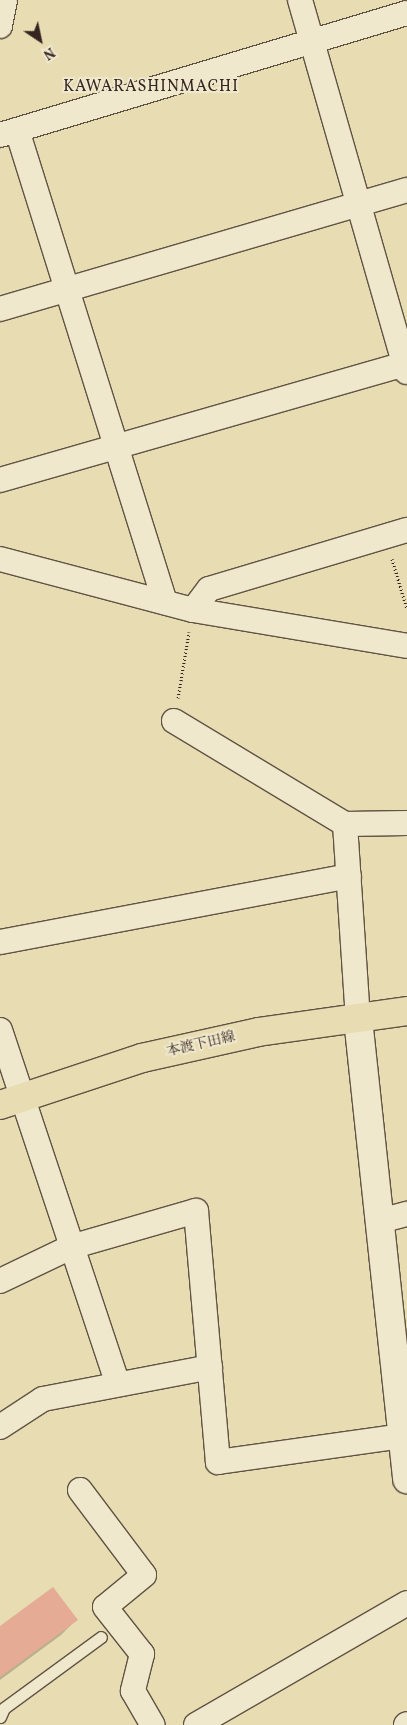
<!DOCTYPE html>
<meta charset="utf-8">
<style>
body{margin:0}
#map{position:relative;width:407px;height:1725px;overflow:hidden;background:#e8dcb2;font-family:Vollkorn,"Noto Serif JP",serif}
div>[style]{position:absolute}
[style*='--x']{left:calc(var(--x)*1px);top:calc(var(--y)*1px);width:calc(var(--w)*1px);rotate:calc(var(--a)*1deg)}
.shadow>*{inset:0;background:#0003}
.building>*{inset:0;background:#e6ab95}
.path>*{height:3px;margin-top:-1.5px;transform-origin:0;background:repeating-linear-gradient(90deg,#332520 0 1px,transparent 0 3.5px)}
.roads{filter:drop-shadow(1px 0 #605344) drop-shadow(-1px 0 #605344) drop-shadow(0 1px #605344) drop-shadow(0 -1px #605344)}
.lane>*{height:11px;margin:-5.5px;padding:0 5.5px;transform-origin:5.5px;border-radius:5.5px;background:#f0e8cd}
.street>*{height:24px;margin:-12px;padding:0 12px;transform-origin:12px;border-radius:12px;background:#f0e8cd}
.secondary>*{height:28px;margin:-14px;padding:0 14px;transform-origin:14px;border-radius:14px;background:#f0e8cd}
.primary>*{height:28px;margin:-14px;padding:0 14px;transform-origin:14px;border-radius:14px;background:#e8dcb2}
span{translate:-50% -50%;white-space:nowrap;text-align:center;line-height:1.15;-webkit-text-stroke:4px #f0e8cd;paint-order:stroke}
.street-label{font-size:14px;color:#332520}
.quarter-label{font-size:16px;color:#332520;letter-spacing:1px}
.north{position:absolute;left:15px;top:15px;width:50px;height:50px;-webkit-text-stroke:4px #f0e8cd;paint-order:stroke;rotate:146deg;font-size:14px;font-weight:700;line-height:20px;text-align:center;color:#332520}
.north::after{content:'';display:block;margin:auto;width:18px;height:22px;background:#332520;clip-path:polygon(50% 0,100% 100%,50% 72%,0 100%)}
</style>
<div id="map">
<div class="shadow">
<i style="clip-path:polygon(76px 1620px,61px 1635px,0 1680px,0 1627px)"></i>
</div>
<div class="building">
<i style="clip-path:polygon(53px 1587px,78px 1620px,0 1677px,0 1626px)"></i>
</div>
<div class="path">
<i style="--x:392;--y:559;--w:52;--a:73.3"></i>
<i style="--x:178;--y:698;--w:67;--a:-80.5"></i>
</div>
<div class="roads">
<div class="lane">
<i style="--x:0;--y:1717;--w:10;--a:-66"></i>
<i style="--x:4;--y:1708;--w:120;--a:-36.2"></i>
</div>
<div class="street">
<i style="--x:300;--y:0;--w:387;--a:74"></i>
<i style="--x:0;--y:26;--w:26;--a:-79"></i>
<i style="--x:17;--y:130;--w:495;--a:72.6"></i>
<i style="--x:0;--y:135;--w:425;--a:-16.7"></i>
<i style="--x:0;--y:309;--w:424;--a:-16.3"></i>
<i style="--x:0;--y:480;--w:423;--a:-16"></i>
<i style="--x:0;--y:559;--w:200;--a:14.8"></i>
<i style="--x:193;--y:610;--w:217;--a:9.5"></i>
<i style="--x:193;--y:610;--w:26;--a:-53"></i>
<i style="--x:209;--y:589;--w:207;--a:-16.6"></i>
<i style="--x:174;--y:721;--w:200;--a:31.1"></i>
<i style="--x:345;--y:824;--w:62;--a:-0.9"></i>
<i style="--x:345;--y:824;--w:195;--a:86.2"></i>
<i style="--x:0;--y:942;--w:355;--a:-10.7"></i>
<i style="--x:0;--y:1030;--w:373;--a:71.6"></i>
<i style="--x:380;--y:1221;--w:28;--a:-15"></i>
<i style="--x:0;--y:1281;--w:79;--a:-25.6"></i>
<i style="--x:71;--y:1247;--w:130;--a:-16.1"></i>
<i style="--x:196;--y:1211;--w:252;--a:85"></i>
<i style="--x:218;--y:1462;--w:186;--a:-8"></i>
<i style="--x:0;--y:1427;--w:51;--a:-33.1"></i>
<i style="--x:43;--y:1399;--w:170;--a:-10.8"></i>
<i style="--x:80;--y:1490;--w:106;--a:53"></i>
<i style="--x:144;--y:1575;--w:50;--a:140.6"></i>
<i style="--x:105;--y:1607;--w:60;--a:51.8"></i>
<i style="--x:142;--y:1654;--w:38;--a:104"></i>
<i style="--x:133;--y:1691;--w:39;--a:60"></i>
<i style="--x:196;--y:1725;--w:244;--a:-30"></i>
<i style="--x:406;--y:1725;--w:1;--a:-45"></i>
</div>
<div class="secondary">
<i style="--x:358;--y:1019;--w:463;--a:83.9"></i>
</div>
<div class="primary">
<i style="--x:0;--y:1105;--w:150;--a:-18.3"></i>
<i style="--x:142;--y:1058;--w:119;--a:-12.6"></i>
<i style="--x:258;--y:1032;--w:150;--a:-8"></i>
</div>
</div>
<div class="street-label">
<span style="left:201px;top:1045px;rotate:-13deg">本渡下田線</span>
</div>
<div class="quarter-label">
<span style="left:151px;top:87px">KAWARASHINMACHI</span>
</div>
<div class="north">N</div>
</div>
